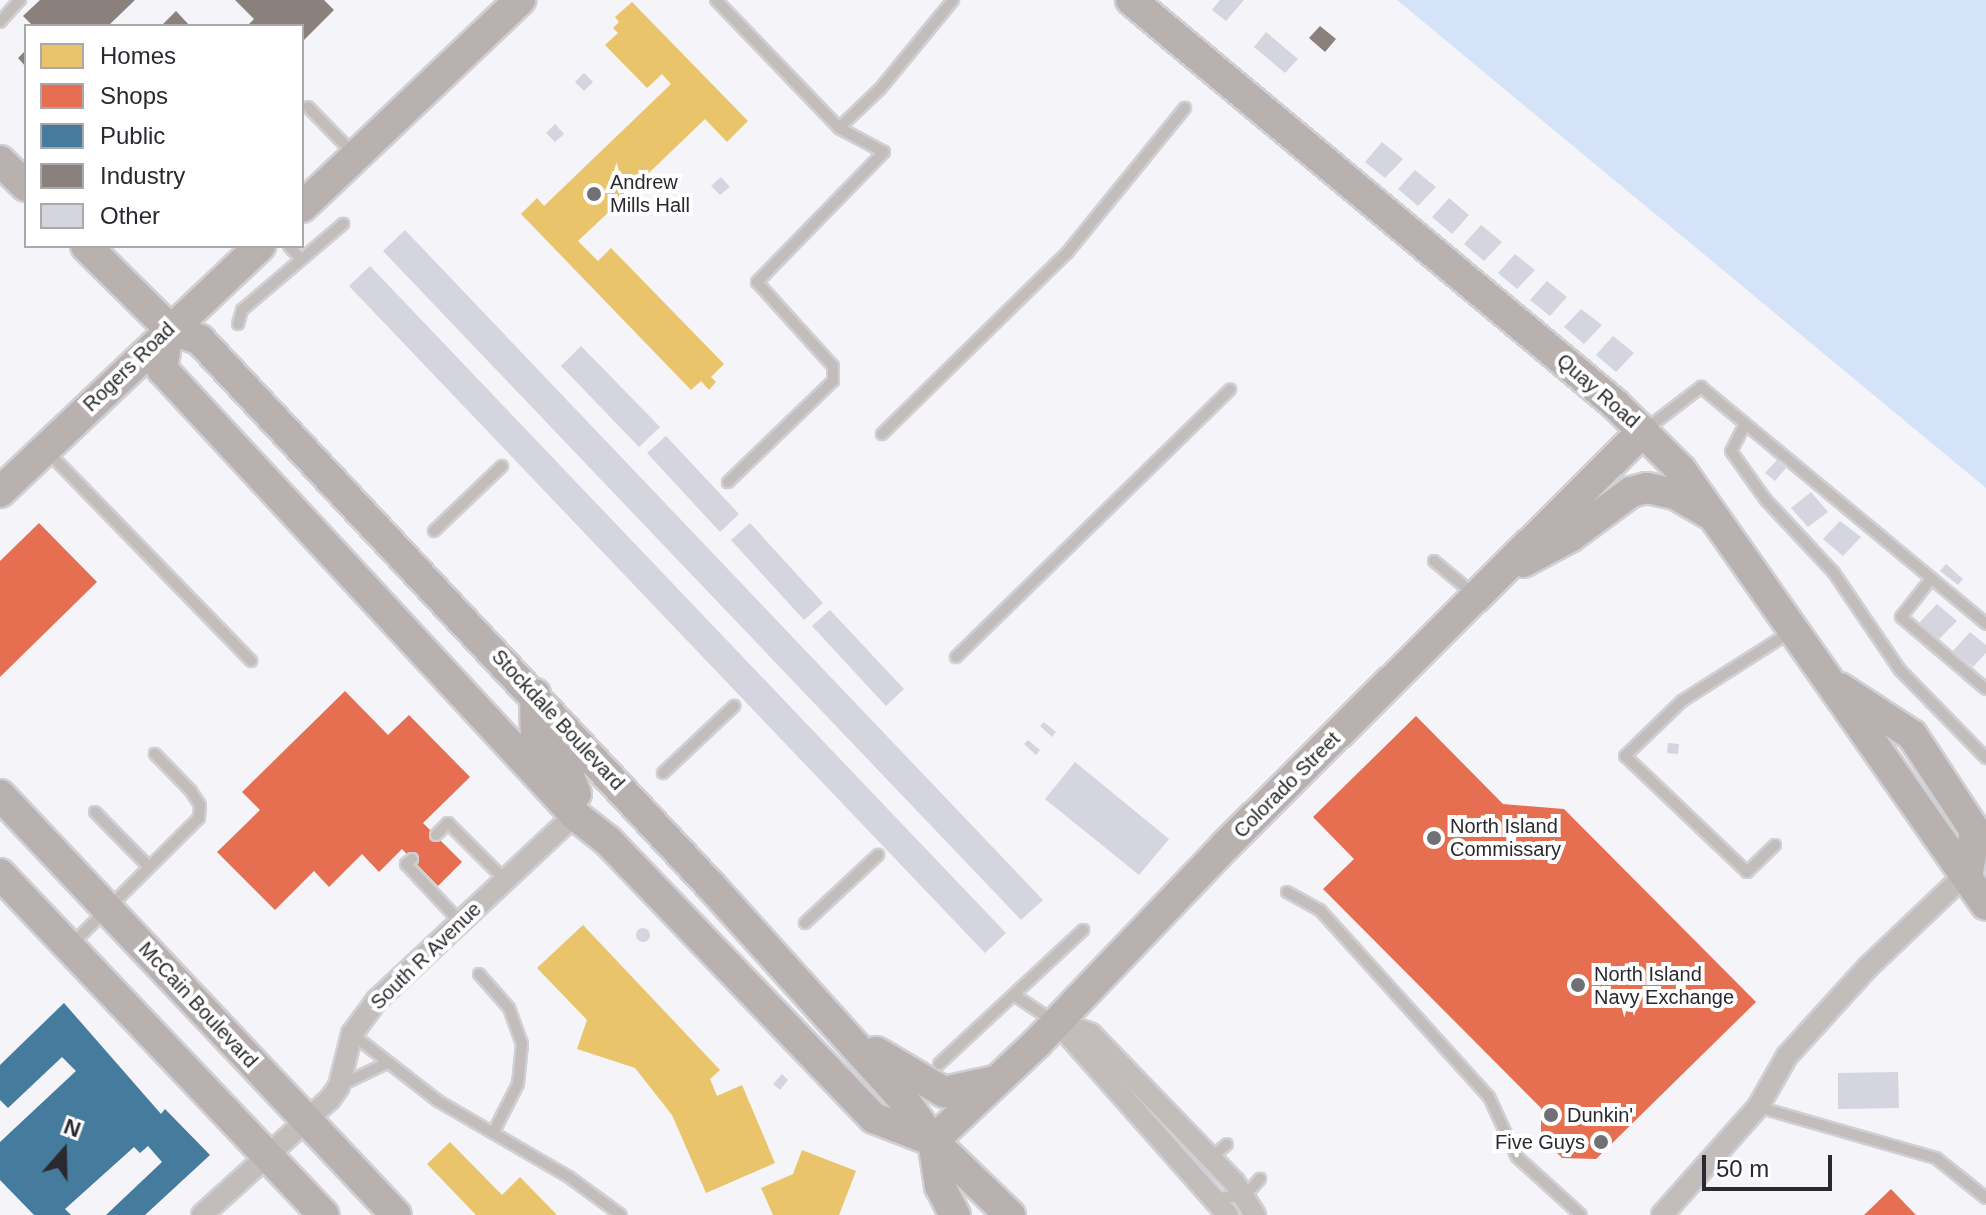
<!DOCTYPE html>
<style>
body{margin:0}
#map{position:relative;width:1986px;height:1215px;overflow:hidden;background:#f4f4f9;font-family:Helvetica,sans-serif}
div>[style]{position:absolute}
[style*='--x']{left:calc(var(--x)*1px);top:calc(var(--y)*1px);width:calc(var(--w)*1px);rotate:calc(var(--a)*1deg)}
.water>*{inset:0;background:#d4e3f8}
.homes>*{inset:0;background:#e9c46a}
.shops>*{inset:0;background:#e76f51}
.public>*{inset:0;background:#457b9d}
.industry>*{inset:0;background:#8a817c}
.building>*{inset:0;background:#d4d5df}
.round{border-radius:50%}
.roads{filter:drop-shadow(2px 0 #d0d0d4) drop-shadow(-2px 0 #d0d0d4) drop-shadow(0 2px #d0d0d4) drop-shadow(0 -2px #d0d0d4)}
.lane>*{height:10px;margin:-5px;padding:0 5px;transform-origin:5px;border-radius:5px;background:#c2bcbb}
.street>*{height:20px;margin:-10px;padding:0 10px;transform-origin:10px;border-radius:10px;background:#c2bcbb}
.secondary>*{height:30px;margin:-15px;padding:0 15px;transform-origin:15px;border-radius:15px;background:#b8b1b0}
.dots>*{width:22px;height:22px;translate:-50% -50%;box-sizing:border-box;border:4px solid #fff;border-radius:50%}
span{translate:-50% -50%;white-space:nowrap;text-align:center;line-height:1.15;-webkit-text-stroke:8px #fff;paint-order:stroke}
.poi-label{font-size:20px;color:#29292f}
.left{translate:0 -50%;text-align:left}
.right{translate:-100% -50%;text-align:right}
.street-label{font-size:20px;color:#29292f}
.legend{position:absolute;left:24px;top:24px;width:280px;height:224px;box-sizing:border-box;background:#fff;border:2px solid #a9a9ac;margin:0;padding:10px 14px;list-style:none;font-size:24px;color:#29292f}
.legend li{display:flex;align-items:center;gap:16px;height:40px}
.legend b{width:40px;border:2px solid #a9a9ac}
.north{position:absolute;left:24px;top:1111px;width:80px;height:80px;-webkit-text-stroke:6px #fff;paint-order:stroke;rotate:20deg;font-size:22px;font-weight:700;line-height:32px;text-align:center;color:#29292f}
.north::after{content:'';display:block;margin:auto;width:28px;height:36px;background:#29292f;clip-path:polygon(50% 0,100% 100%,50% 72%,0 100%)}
.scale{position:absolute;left:1702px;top:1155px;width:130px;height:36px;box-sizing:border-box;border:4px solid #29292f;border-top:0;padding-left:10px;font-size:24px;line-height:28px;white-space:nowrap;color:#29292f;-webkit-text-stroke:6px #fff;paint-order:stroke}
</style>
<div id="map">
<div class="water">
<i style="clip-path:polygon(1397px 0,1986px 0,1986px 488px)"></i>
</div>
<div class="homes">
<i style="clip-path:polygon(632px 2px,748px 121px,727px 142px,705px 119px,630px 191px,635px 197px,619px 212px,614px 207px,578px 241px,598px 261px,611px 248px,724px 364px,711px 377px,716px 382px,709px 390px,701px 381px,691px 390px,521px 214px,537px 198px,544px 206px,671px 84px,662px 74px,647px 88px,605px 45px,618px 33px,613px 28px,619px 22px,615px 17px)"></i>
<i style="clip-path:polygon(583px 925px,720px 1070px,710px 1079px,717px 1096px,742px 1085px,775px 1163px,706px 1193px,672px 1115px,635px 1068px,577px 1049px,587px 1020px,537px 968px)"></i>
<i style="clip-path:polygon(450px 1142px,502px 1195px,520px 1177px,557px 1215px,476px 1215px,427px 1164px)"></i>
<i style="clip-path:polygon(802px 1150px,856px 1171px,839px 1215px,773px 1215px,761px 1188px,793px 1174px)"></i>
</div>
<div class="shops">
<i style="clip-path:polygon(39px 523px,97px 582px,0 677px,0 561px)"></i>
<i style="clip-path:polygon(345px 691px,388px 735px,409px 715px,470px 777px,423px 823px,462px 862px,438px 886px,402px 849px,379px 872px,362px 854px,329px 887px,314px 871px,275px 910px,217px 852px,260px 810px,242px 792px)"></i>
<i style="clip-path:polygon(1416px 716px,1503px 804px,1564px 809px,1756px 1002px,1596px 1159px,1562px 1158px,1541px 1136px,1541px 1108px,1323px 889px,1354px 859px,1313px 817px)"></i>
<i style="clip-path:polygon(1891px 1189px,1916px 1215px,1864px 1215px)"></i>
</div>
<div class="public">
<i style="clip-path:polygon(64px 1003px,161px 1114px,165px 1109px,210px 1155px,145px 1215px,106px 1215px,162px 1162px,148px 1146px,140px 1153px,134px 1147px,65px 1209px,71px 1215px,34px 1215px,0 1180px,0 1142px,76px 1071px,62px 1057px,8px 1108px,0 1100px,0 1065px)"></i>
</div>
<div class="industry">
<i style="clip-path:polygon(40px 0,135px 0,108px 26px,33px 26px,23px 16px)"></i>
<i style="clip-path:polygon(235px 0,324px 0,334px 10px,302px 42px,302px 26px,247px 26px,254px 19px)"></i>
<i style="clip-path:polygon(176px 11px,190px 26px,161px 26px)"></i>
<i style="clip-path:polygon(1320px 26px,1336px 39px,1325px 52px,1309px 38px)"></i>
<i style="clip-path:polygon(26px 50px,26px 67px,18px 58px)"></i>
</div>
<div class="building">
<i style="clip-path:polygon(1220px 0,1244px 0,1226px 21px,1212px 10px)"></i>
<i style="clip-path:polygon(1266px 32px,1298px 59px,1285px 73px,1254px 47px)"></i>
<i style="clip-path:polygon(584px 73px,593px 82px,584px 91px,575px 82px)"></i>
<i style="clip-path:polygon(555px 124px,564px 134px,555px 142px,546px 133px)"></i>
<i style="clip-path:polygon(1382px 142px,1403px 159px,1385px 178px,1365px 162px)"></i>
<i style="clip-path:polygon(1415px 170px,1436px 187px,1418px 206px,1398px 189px)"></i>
<i style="clip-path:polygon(721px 177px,730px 187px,720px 195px,711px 186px)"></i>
<i style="clip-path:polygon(1449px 198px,1469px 215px,1452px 234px,1432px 217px)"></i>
<i style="clip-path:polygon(1481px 225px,1502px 242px,1484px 261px,1464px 244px)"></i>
<i style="clip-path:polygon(405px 230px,1043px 900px,1021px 920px,383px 251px)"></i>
<i style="clip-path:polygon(1515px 254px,1535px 270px,1517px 289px,1498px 273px)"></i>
<i style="clip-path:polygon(370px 266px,1006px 933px,985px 953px,349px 286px)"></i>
<i style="clip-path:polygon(1547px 281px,1567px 297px,1550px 316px,1530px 300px)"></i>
<i style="clip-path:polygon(1581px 309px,1602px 325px,1584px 344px,1564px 327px)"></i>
<i style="clip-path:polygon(1613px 336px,1634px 353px,1616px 372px,1596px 355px)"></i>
<i style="clip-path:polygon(581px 346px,660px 427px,639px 447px,561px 366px)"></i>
<i style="clip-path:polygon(666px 436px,739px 514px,720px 532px,647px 453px)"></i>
<i style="clip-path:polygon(1777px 460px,1786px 468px,1775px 481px,1765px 473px)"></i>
<i style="clip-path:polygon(1811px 492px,1828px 512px,1808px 527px,1791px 508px)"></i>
<i style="clip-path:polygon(1840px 521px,1861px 537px,1843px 556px,1823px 539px)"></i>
<i style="clip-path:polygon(750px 523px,823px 603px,804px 620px,731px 540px)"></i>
<i style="clip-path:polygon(1946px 564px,1963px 579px,1958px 585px,1940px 571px)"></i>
<i style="clip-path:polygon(1937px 604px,1957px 621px,1939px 639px,1919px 623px)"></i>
<i style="clip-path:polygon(830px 610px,904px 689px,886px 706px,812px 626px)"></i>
<i style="clip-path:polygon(1970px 632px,1986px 645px,1986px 653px,1973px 667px,1953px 651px)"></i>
<i style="clip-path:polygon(1044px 722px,1056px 732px,1052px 737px,1040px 726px)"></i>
<i style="clip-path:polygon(1028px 740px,1040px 750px,1036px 755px,1024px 744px)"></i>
<i style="clip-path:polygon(1668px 743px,1679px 744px,1678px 754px,1667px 753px)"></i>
<i style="clip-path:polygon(1075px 762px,1169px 839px,1139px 875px,1045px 799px)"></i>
<i class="round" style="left:636px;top:928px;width:14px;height:14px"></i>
<i style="clip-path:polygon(1898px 1072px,1899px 1108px,1838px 1109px,1838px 1073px)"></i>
<i style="clip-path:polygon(782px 1074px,788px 1080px,780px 1090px,773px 1084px)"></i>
</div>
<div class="roads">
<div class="lane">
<i style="--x:716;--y:0;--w:178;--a:46.1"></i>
<i style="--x:839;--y:128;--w:51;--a:28.1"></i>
<i style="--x:884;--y:152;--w:182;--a:134.3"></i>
<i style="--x:757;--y:282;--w:113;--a:47.9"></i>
<i style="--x:833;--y:366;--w:15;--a:90"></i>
<i style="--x:833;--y:381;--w:146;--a:136.1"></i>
<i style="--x:0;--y:22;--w:30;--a:-48"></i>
<i style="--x:308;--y:107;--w:66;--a:45.6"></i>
<i style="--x:839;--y:128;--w:57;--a:-43.6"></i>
<i style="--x:880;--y:89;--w:115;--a:-50.6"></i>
<i style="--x:289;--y:246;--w:16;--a:47"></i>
<i style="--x:238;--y:324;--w:15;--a:-74"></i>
<i style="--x:242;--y:310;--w:133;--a:-40.4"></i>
<i style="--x:1745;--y:424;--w:30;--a:117"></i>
<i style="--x:1731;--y:451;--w:60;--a:54.5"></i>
<i style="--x:1766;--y:500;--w:100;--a:47"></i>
<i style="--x:1834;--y:573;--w:117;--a:55.8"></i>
<i style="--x:1900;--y:670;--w:123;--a:45.7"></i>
<i style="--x:1645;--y:430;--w:71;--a:-37.5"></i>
<i style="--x:1701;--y:387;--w:371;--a:39.7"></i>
<i style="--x:882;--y:434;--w:259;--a:-44.4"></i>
<i style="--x:1067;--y:253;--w:187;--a:-50.9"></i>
<i style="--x:49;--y:453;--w:290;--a:45.8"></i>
<i style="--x:434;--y:531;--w:94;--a:-43.7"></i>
<i style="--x:1434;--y:561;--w:53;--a:39.7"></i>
<i style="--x:1931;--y:579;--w:48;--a:128.3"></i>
<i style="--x:1901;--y:617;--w:111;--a:40.3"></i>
<i style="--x:956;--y:657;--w:383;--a:-44.3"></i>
<i style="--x:663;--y:773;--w:98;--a:-43.3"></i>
<i style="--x:95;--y:812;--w:77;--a:45.5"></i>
<i style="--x:436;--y:835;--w:17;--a:-45"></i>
<i style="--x:448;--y:823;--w:81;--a:45"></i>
<i style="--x:1775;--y:845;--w:39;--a:136"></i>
<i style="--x:1747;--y:872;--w:168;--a:-136.4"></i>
<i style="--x:1625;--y:756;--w:79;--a:-44"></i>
<i style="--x:1682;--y:701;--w:130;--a:-32.5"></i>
<i style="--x:412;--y:859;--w:8;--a:140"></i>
<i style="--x:406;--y:864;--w:79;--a:47"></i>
<i style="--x:1287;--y:892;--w:38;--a:29"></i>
<i style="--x:1320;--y:910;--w:252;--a:47.9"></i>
<i style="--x:1489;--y:1097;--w:66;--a:65"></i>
<i style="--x:1517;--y:1157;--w:86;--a:42.2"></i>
<i style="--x:805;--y:923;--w:100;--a:-43"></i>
<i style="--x:71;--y:945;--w:180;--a:-44.8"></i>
<i style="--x:199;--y:818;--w:13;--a:-86"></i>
<i style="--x:200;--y:805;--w:17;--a:-123"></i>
<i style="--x:191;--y:791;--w:52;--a:-134.2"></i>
<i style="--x:479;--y:974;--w:45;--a:48.6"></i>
<i style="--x:509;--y:1008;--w:38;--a:70"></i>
<i style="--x:522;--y:1044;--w:40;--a:95.7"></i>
<i style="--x:518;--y:1084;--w:55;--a:117"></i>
<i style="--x:1014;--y:995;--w:45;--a:33.3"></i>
<i style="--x:352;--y:1034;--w:109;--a:37.9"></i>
<i style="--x:438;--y:1101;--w:151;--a:30.1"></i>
<i style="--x:569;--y:1177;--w:64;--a:36.2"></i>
<i style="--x:939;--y:1064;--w:197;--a:-42.9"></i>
<i style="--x:341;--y:1085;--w:51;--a:-25.6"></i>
<i style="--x:1758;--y:1107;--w:185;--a:16"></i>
<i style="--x:1936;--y:1158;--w:64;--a:38.7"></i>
<i style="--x:1211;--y:1158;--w:21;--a:-41"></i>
<i style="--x:1216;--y:1198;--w:29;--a:-4"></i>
<i style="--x:1245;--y:1196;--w:23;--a:-49"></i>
</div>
<div class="street">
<i style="--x:1057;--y:1022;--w:36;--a:19"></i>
<i style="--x:1091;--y:1034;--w:207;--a:46"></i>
<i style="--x:1235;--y:1183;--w:38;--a:58"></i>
<i style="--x:1057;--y:1022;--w:258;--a:48.5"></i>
<i style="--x:202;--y:1215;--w:173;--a:-42.2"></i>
<i style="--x:330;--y:1099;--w:16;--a:-55"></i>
<i style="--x:339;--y:1086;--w:54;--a:-76"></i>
<i style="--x:352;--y:1034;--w:42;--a:-53.7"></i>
<i style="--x:377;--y:1000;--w:271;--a:-43.1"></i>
<i style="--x:1662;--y:1215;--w:144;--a:-48.4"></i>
<i style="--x:1758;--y:1107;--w:59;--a:-60.4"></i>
<i style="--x:1787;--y:1056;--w:122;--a:-47.7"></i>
<i style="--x:1869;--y:966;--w:137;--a:-43.5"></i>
</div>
<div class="secondary">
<i style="--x:1131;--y:0;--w:630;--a:39.85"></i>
<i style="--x:1615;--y:404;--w:93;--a:45"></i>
<i style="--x:1681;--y:470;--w:531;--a:54.96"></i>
<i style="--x:0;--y:161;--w:36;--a:44"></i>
<i style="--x:302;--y:207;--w:301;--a:-43.5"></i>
<i style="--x:86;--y:246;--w:117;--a:44.7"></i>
<i style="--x:169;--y:328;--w:33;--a:21"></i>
<i style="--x:200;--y:340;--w:748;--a:46.9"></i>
<i style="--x:711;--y:886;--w:288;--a:48"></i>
<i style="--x:904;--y:1100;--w:50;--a:54.7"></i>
<i style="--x:933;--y:1141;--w:107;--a:43.9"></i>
<i style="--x:169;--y:328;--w:42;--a:99.7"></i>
<i style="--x:162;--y:369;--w:608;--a:47.2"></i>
<i style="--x:575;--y:815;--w:42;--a:38.2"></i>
<i style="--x:608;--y:841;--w:384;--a:46.2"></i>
<i style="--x:874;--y:1118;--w:63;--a:21.3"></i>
<i style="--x:0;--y:492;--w:358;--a:-43.4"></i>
<i style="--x:1523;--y:562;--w:53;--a:-28"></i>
<i style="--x:1570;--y:537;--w:76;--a:-36.4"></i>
<i style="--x:1631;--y:492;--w:16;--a:-14"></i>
<i style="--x:1647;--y:488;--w:29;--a:12"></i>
<i style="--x:1675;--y:494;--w:38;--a:30"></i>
<i style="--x:1840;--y:688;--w:86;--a:33.1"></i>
<i style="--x:1912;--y:735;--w:115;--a:56.7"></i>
<i style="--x:1975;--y:831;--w:42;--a:99.7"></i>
<i style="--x:535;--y:694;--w:47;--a:88.8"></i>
<i style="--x:536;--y:741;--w:51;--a:48.2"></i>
<i style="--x:570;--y:779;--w:16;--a:68"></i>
<i style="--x:0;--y:795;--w:577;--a:46.68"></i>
<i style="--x:0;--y:874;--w:470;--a:46.5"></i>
<i style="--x:876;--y:1052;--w:79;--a:30.5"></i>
<i style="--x:944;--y:1092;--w:52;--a:-12.2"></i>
<i style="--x:933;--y:1141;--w:144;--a:-43.3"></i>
<i style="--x:1038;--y:1042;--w:271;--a:-46.3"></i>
<i style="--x:1225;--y:846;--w:589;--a:-44.79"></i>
<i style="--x:933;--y:1141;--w:46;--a:81.2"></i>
<i style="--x:940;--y:1186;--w:33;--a:63"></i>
</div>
</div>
<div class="dots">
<i style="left:594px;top:194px;background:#707076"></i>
<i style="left:1434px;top:838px;background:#707076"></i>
<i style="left:1578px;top:985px;background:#707076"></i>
<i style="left:1551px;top:1115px;background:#707076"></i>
<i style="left:1601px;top:1142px;background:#707076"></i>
</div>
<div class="poi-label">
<span class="left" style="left:610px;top:194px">Andrew<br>Mills Hall</span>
<span class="left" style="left:1450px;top:838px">North Island<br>Commissary</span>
<span class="left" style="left:1594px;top:986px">North Island<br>Navy Exchange</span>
<span class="left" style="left:1567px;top:1115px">Dunkin'</span>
<span class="right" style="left:1585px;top:1142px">Five Guys</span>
</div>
<div class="street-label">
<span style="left:129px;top:367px;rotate:-44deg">Rogers Road</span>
<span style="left:1598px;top:391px;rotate:41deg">Quay Road</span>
<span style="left:558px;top:720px;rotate:47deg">Stockdale Boulevard</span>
<span style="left:1287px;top:785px;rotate:-45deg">Colorado Street</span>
<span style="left:426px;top:956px;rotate:-44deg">South R Avenue</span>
<span style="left:198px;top:1005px;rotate:47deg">McCain Boulevard</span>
</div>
<ul class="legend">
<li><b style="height:22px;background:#e9c46a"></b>Homes</li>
<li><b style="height:22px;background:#e76f51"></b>Shops</li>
<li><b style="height:22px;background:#457b9d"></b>Public</li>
<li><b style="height:22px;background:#8a817c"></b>Industry</li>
<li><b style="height:22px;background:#d4d5df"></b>Other</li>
</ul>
<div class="north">N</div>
<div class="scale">50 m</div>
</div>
